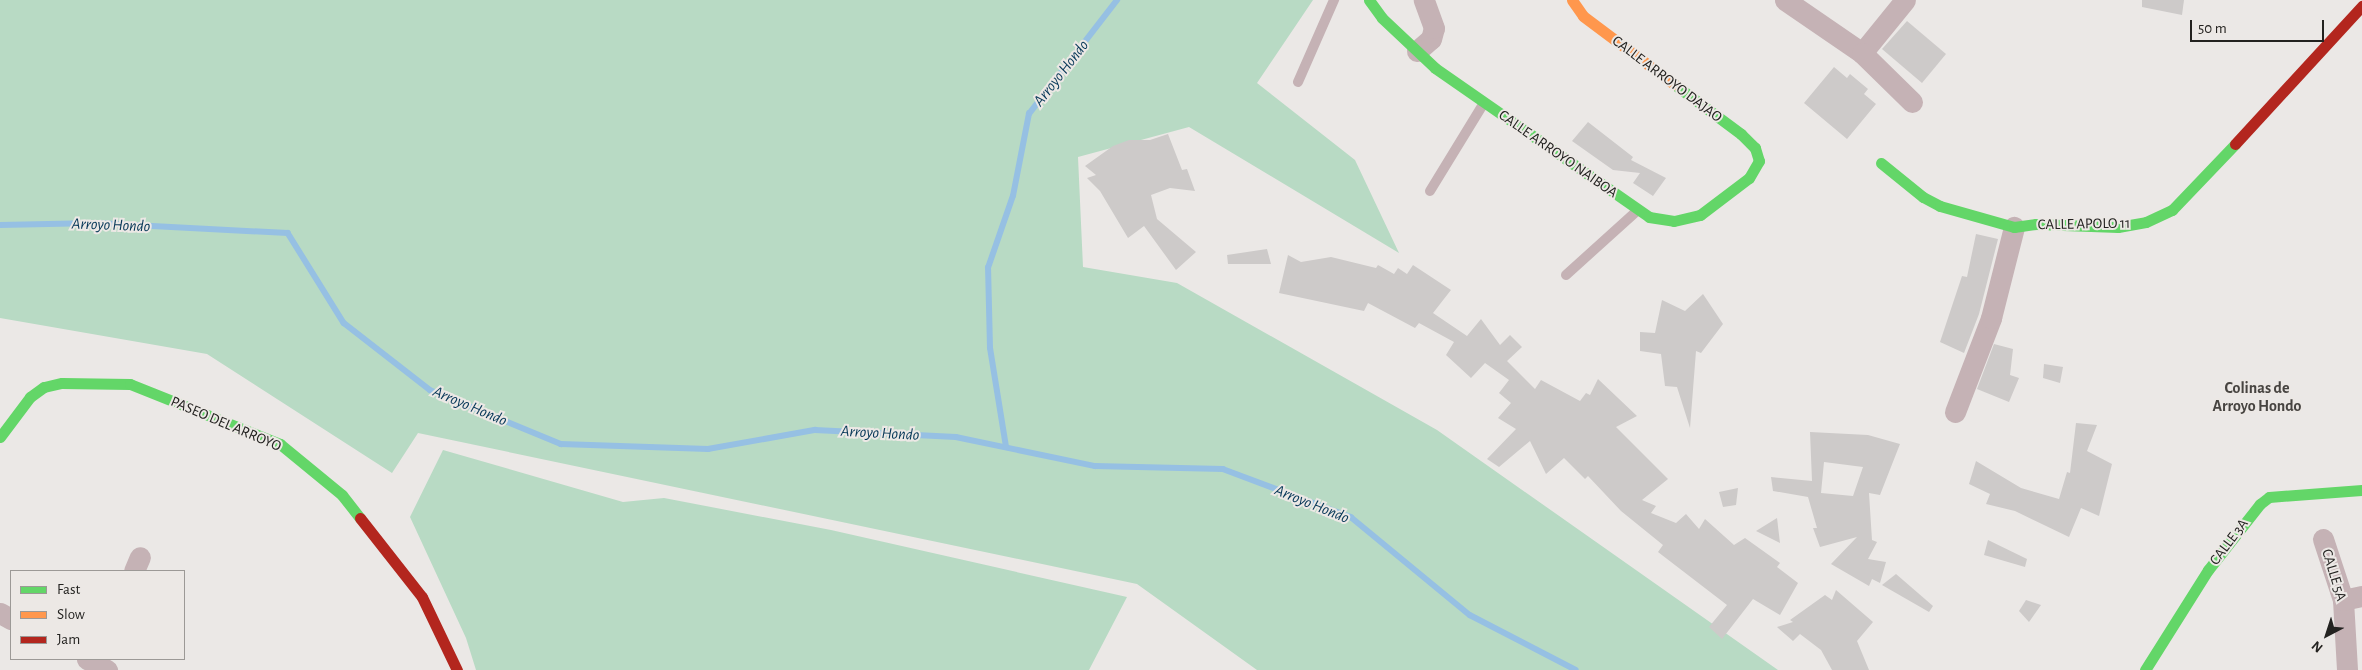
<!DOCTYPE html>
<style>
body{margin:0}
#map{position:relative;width:2362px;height:670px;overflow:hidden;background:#ebe8e6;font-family:"Alegreya Sans",sans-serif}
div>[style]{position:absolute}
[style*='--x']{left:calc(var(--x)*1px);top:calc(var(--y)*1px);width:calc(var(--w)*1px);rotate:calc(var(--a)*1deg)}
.green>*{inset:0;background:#b8dac4}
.stream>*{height:5.5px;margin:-2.75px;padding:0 2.75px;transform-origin:2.75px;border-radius:2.75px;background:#96c0e3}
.building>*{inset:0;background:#cdcac9}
.lane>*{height:10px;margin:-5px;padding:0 5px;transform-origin:5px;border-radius:5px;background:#c5b2b5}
.street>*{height:21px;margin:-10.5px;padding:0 10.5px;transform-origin:10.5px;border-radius:10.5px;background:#c5b2b5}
.fast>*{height:11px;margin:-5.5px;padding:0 5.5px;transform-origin:5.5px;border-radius:5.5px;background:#63d668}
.slow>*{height:11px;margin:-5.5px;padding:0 5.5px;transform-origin:5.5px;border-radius:5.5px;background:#ff974d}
.jam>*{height:11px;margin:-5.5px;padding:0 5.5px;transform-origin:5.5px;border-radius:5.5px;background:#b3261e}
span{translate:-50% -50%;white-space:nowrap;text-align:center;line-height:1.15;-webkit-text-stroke:4px #ece8e5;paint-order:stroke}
.street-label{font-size:15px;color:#232220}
.water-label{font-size:16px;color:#033556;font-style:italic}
.neighbourhood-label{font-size:16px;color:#474441;font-weight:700}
.legend{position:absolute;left:10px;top:570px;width:175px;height:90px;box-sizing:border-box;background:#ece8e5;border:1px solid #9c9996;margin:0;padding:6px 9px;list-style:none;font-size:15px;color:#232220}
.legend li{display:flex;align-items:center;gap:10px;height:25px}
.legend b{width:25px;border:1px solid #9c9996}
.north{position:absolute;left:2302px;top:610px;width:50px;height:50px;-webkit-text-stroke:4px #ece8e5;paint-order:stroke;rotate:220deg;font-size:14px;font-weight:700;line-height:20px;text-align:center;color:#232220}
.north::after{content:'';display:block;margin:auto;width:18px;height:22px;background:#232220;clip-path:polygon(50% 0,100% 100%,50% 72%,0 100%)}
.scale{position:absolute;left:2190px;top:20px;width:134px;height:22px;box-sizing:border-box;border:2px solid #232220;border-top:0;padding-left:6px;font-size:15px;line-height:18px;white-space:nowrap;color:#232220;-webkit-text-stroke:4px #ece8e5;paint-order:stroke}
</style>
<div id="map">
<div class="green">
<i style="clip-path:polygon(0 0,1313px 0,1257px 83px,1355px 160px,1399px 253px,1189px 127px,1078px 157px,1083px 267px,1177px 283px,1437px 430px,1778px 670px,1257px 670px,1137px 584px,418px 433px,392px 473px,207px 354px,0 318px)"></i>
<i style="clip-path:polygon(443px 450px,623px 502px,664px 498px,831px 530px,1127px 597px,1089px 670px,476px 670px,466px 638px,410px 517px)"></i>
</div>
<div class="stream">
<i style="--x:0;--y:225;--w:96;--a:-1.2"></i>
<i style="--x:96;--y:223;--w:192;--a:3"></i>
<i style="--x:288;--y:233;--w:106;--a:58.1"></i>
<i style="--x:344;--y:323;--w:109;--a:37.9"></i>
<i style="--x:430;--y:390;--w:142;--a:22.4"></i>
<i style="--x:561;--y:444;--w:147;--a:1.9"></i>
<i style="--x:708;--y:449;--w:109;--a:-10.1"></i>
<i style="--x:815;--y:430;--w:141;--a:2.8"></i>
<i style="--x:956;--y:437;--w:142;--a:11.8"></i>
<i style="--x:1095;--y:466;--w:128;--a:1.3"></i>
<i style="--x:1223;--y:469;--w:137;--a:20.6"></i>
<i style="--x:1351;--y:517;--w:154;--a:39.5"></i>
<i style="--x:1470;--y:615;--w:119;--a:27.4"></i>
<i style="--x:1006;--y:447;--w:100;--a:-99.2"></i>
<i style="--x:990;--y:348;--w:80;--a:-91.4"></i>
<i style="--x:988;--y:268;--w:76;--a:-70.9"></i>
<i style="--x:1013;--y:196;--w:84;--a:-79"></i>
<i style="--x:1029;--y:114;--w:144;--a:-52.3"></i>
</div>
<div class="building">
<i style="clip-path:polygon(2142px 0,2184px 0,2182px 15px,2142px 7px)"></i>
<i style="clip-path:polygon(1907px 21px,1946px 54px,1922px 83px,1882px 49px)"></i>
<i style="clip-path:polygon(1834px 67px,1847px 78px,1850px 74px,1868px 89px,1864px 94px,1876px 104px,1847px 139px,1804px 103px)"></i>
<i style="clip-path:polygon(1588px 122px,1633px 157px,1631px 160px,1666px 178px,1653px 196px,1633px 183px,1640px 173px,1613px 170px,1572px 141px)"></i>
<i style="clip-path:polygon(1168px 134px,1182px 170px,1187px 169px,1195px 191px,1170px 188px,1151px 195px,1157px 219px,1196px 252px,1176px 270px,1144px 226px,1128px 238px,1100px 191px,1087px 178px,1096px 175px,1085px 166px,1113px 146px,1129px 140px,1150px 140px)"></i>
<i style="clip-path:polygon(1976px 234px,1998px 239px,1979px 314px,1964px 353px,1940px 342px,1962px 276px,1967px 277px)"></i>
<i style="clip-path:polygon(1267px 249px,1271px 264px,1228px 264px,1227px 255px)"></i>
<i style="clip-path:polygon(1288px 255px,1301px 262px,1331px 257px,1376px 268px,1378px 265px,1394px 274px,1398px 268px,1407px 274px,1413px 265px,1451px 290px,1433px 313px,1467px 336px,1481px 319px,1500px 345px,1510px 335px,1522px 347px,1507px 361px,1535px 389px,1541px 380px,1580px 401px,1586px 393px,1590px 395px,1598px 379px,1637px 416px,1616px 427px,1668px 479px,1642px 500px,1656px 506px,1651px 513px,1676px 523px,1686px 514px,1699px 529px,1705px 519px,1734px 545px,1745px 538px,1780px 563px,1777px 567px,1798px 583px,1780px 615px,1753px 599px,1722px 639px,1709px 627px,1727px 605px,1658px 552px,1663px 545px,1621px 511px,1588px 476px,1585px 479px,1564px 458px,1546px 474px,1530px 441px,1499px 467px,1487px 459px,1516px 429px,1498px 418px,1511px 403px,1499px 393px,1509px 380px,1485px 363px,1471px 378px,1446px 355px,1454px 342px,1419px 323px,1415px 328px,1368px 303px,1364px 311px,1279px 293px)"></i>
<i style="clip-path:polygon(1703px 294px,1723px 324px,1701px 353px,1696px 351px,1690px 428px,1677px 387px,1665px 386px,1661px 354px,1640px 351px,1640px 332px,1655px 333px,1662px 300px,1685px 311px)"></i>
<i style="clip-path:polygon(1994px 344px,2013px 349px,2010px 375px,2019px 378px,2009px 402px,1977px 389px)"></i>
<i style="clip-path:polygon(2044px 364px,2063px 367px,2060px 383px,2043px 378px)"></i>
<i style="clip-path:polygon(2076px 423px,2097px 425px,2087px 451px,2112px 464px,2099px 516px,2081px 508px,2069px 537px,2015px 511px,1986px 504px,1990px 494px,1969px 484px,1976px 461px,2021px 488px,2059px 499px,2067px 472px,2070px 473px)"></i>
<i style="clip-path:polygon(evenodd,1810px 432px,1868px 435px,1900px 444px,1880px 495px,1869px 493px,1872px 540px,1877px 542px,1868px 559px,1886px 562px,1880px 583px,1872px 579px,1869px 586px,1831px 564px,1857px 537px,1820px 547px,1813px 528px,1817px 528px,1808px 497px,1773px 491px,1771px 477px,1812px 481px,1810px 432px,1824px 462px,1863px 467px,1853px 496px,1821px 493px,1824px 462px)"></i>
<i style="clip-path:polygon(1738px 488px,1736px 505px,1723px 507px,1719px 492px)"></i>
<i style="clip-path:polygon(1777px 518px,1780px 543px,1756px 531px)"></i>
<i style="clip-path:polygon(1988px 540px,2027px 559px,2025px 567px,1984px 555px)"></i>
<i style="clip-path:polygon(1896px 574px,1933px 606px,1929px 612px,1882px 585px)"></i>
<i style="clip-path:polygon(1836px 590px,1873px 622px,1857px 641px,1869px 670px,1832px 670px,1821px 650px,1800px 634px,1793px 641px,1777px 627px,1793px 622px,1790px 620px,1825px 595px,1832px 600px)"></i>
<i style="clip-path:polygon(2026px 600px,2041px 605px,2029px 622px,2019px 611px)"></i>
</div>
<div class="lane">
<i style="--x:1298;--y:82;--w:90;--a:-66.3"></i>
<i style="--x:1430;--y:191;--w:103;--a:-58.5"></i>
<i style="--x:1566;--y:275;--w:97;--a:-42.1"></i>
</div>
<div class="street">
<i style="--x:1785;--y:0;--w:93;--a:34.5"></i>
<i style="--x:1862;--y:53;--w:68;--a:-50.9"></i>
<i style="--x:1417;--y:51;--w:18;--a:-41"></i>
<i style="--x:1431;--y:39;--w:11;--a:-75"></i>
<i style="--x:1434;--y:28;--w:30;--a:-110"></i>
<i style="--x:1862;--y:53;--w:70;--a:44.4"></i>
<i style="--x:1955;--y:412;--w:101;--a:-69"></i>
<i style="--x:1991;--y:318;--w:94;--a:-75.8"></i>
<i style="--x:2323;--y:539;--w:64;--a:71.8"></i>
<i style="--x:2343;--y:600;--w:70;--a:86.7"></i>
<i style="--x:134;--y:571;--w:15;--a:-67"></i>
<i style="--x:2343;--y:600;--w:19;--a:-12"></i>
<i style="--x:0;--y:613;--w:13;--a:29"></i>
<i style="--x:87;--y:659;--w:23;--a:29"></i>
</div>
<div class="fast">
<i style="--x:1369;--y:0;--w:22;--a:54"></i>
<i style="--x:1382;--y:18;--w:73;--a:43.3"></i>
<i style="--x:1435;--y:68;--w:261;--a:34.8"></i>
<i style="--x:1649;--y:217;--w:25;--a:9"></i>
<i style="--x:1674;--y:221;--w:27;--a:-13"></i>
<i style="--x:1700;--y:215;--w:61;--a:-37.1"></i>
<i style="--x:1749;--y:178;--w:20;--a:-60"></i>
<i style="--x:1759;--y:161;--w:14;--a:-107"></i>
<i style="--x:1755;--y:148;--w:20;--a:-135"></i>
<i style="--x:1741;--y:134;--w:84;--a:-143.3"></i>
<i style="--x:1881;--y:163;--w:54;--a:39"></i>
<i style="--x:1923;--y:197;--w:19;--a:28"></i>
<i style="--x:1940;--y:206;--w:77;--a:15.8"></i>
<i style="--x:2014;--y:227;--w:22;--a:-8"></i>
<i style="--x:2036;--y:224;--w:82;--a:2.1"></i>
<i style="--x:2118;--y:227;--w:28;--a:-10"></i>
<i style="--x:2146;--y:222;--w:29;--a:-25"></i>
<i style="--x:2172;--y:210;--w:91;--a:-46.3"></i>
<i style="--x:0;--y:437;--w:50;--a:-53.1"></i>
<i style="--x:30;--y:397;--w:17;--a:-36"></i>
<i style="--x:44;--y:387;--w:18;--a:-13"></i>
<i style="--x:62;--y:383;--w:68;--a:0.8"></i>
<i style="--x:130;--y:384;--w:162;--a:21.8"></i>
<i style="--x:280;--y:444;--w:80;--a:39.4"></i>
<i style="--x:342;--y:495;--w:29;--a:52"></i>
<i style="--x:2145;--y:670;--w:118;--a:-57.8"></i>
<i style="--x:2208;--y:570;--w:84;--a:-51.8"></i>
<i style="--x:2260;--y:504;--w:11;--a:-38"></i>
<i style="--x:2269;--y:497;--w:93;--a:-4.3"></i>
</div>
<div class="slow">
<i style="--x:1572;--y:0;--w:19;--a:55"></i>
<i style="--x:1583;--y:16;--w:114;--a:36.8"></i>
</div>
<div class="jam">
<i style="--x:2235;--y:144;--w:188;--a:-47.4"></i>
<i style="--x:360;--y:518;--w:100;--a:51.9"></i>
<i style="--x:422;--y:597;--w:81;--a:64.4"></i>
</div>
<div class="street-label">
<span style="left:1667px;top:79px;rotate:37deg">CALLE ARROYO DAJAO</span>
<span style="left:1558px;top:154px;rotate:35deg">CALLE ARROYO NAIBOA</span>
<span style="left:2084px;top:224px;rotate:-1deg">CALLE APOLO 11</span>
<span style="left:226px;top:424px;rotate:23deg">PASEO DEL ARROYO</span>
<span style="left:2229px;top:542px;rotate:-53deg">CALLE 3A</span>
<span style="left:2334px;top:575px;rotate:73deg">CALLE 5A</span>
</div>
<div class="water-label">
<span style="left:1061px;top:73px;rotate:-52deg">Arroyo Hondo</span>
<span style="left:111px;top:225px;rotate:2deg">Arroyo Hondo</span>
<span style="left:470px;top:406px;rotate:23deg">Arroyo Hondo</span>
<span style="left:880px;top:433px;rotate:3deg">Arroyo Hondo</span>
<span style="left:1312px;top:504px;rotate:22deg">Arroyo Hondo</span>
</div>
<div class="neighbourhood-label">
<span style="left:2257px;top:397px">Colinas de<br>Arroyo Hondo</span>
</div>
<ul class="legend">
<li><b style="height:6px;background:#63d668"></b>Fast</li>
<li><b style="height:6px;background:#ff974d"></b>Slow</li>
<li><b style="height:6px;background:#b3261e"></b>Jam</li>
</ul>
<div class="north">N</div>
<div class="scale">50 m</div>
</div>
